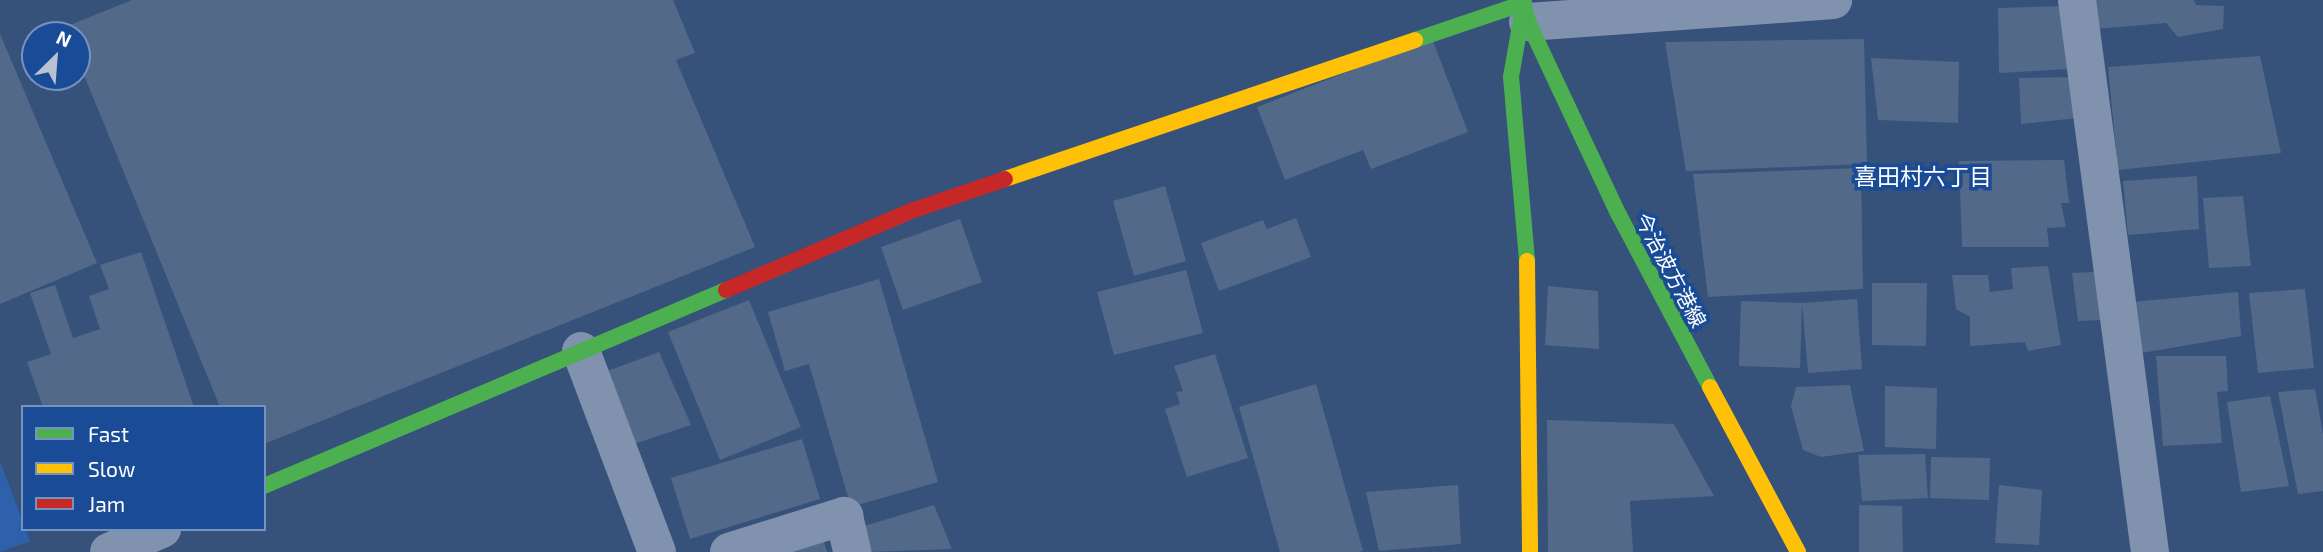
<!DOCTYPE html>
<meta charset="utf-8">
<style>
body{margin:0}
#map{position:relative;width:2323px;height:552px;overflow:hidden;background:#36517a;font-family:"Exo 2","Noto Sans JP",sans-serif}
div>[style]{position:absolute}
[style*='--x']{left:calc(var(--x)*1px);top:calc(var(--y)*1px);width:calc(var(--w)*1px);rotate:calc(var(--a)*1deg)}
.green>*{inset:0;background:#2e61ac}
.building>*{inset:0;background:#536989}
.street>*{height:38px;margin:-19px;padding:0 19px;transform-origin:19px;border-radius:19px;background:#8092ad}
.fast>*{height:16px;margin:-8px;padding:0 8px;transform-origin:8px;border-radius:8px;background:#4caf50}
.slow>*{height:16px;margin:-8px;padding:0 8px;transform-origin:8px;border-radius:8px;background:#ffc107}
.jam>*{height:16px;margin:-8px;padding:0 8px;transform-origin:8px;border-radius:8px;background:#c62828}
span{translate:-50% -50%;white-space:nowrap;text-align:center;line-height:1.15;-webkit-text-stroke:7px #194b97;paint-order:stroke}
.street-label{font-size:21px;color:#fff}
.neighbourhood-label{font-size:23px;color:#fff}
.legend{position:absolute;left:21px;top:405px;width:245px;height:126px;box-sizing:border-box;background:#194b97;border:2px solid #7593c1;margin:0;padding:9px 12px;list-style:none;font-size:21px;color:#fff}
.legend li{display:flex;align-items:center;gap:14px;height:35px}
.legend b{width:35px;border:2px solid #7593c1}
.north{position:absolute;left:21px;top:21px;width:70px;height:70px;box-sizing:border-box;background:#194b97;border:2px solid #7593c1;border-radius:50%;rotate:25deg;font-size:19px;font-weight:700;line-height:28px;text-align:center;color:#fff}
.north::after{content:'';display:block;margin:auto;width:24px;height:32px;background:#b9c2d0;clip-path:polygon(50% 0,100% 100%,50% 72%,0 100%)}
</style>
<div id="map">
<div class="green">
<i style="clip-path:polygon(0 461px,30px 541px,0 552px)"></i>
</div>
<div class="building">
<i style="clip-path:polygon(132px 0,673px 0,695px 53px,676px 60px,755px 247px,264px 444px,264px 407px,220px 407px,77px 58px,77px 35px,68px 35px,65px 27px)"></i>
<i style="clip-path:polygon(2091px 0,2194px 0,2196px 5px,2224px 6px,2223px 29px,2178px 37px,2166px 23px,2094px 29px)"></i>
<i style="clip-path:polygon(2064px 6px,2069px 69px,1999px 73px,1998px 8px)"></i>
<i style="clip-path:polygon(0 34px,97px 263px,0 304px)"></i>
<i style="clip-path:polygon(1432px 39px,1468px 132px,1371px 169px,1363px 150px,1285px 180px,1257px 107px)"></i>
<i style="clip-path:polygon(1864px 39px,1867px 164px,1686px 171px,1665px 42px)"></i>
<i style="clip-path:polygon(2260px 56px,2281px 153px,2118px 170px,2108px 67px)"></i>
<i style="clip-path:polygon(1871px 58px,1959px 62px,1958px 123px,1878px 120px)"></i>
<i style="clip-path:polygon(2074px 77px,2078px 118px,2021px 124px,2019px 78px)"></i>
<i style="clip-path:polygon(2064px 160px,2069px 203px,2061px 203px,2066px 227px,2047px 228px,2049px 247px,1962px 247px,1959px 161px)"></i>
<i style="clip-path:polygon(1861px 168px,1863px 289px,1708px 297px,1693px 174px)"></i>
<i style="clip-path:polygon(2197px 176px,2199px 229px,2128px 235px,2123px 181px)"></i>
<i style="clip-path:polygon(1165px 186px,1186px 261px,1134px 276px,1113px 201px)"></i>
<i style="clip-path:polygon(2243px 196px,2251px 266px,2209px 268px,2203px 198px)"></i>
<i style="clip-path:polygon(1296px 218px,1311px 257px,1219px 291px,1201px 243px,1263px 220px,1267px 229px)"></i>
<i style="clip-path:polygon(960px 219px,982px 282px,903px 310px,881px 247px)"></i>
<i style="clip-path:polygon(141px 252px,194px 407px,43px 407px,27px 362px,51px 354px,30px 293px,55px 285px,73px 338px,100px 329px,89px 296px,109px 289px,100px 265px)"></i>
<i style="clip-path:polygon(2048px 266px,2061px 345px,2028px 351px,2025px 342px,1970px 346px,1970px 317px,1956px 309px,1952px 275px,1988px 275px,1990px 292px,2013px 289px,2011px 268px)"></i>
<i style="clip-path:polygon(1186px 270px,1203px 333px,1114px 355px,1097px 292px)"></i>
<i style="clip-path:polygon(2095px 272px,2101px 320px,2078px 321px,2072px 273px)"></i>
<i style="clip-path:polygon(879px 279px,938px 482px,851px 507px,809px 364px,785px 371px,768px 312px)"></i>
<i style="clip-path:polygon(1872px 283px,1927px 283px,1926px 346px,1872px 345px)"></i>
<i style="clip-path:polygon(1548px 286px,1598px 291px,1599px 349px,1545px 345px)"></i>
<i style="clip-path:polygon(2305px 289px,2314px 368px,2258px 373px,2249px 293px)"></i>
<i style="clip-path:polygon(2238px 292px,2241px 336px,2136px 354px,2132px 302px)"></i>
<i style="clip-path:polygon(1857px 299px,1862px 369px,1808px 373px,1802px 303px)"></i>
<i style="clip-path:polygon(749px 300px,801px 427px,720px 460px,668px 332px)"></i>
<i style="clip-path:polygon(1741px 301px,1802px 303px,1800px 368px,1739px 366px)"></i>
<i style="clip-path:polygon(659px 352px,691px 425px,631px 445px,602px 373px)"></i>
<i style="clip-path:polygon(1215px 354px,1248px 458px,1187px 477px,1165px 409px,1180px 404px,1176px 392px,1183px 391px,1174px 366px)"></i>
<i style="clip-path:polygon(2156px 356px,2226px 356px,2228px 391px,2217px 392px,2222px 443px,2163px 446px)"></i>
<i style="clip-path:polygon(1316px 384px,1363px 551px,1358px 552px,1280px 552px,1239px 407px)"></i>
<i style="clip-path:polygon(1850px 385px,1864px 451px,1821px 457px,1803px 450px,1791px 406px,1796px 387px)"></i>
<i style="clip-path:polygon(1885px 386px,1937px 388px,1936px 449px,1885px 447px)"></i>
<i style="clip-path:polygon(2315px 389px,2323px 434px,2323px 491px,2298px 494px,2278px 392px)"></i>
<i style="clip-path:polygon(2270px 396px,2289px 486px,2241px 492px,2227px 402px)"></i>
<i style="clip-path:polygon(1547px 420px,1674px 424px,1714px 496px,1630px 501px,1633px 552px,1548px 552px)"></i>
<i style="clip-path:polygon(802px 439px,820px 499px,690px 539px,671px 478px)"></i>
<i style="clip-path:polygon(1925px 454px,1928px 498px,1862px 501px,1858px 455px)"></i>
<i style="clip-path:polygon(1931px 457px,1990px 458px,1989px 500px,1930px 498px)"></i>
<i style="clip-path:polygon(1458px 485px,1461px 544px,1379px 551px,1366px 492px)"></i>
<i style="clip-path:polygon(1999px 485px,2042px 490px,2039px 545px,1995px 543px)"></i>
<i style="clip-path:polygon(934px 505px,952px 549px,869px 552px,861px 527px)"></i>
<i style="clip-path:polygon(1859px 505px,1902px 506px,1903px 552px,1859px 552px)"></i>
<i style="clip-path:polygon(823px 539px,827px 552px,782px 552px)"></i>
</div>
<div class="street">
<i style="--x:2077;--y:0;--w:557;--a:82.47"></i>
<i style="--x:1528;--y:22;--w:306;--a:-4.1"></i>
<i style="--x:581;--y:351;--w:215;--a:69.3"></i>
<i style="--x:109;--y:552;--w:58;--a:-23.5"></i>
<i style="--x:729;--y:552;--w:121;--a:-17.4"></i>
<i style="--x:844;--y:516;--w:37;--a:77"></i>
</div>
<div class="fast">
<i style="--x:1522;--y:0;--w:23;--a:75"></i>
<i style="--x:1528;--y:22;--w:213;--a:64.8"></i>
<i style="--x:1619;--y:215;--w:195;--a:62.1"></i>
<i style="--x:1415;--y:40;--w:115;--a:-18.7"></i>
<i style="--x:1524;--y:3;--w:75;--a:100"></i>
<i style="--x:1511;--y:77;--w:185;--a:85"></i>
<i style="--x:264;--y:486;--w:502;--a:-22.99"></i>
</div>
<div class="slow">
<i style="--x:1005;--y:179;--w:433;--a:-18.7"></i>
<i style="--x:1527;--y:261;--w:291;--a:89.4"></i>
<i style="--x:1710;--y:387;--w:187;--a:61.9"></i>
</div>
<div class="jam">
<i style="--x:726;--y:290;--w:204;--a:-23.1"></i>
<i style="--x:914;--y:210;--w:96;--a:-18.8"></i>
</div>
<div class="street-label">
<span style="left:1671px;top:270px;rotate:62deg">今治波方港線</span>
</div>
<div class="neighbourhood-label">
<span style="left:1923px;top:176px">喜田村六丁目</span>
</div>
<ul class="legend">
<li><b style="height:9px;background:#4caf50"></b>Fast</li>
<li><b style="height:9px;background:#ffc107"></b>Slow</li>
<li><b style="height:9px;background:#c62828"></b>Jam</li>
</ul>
<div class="north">N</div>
</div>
